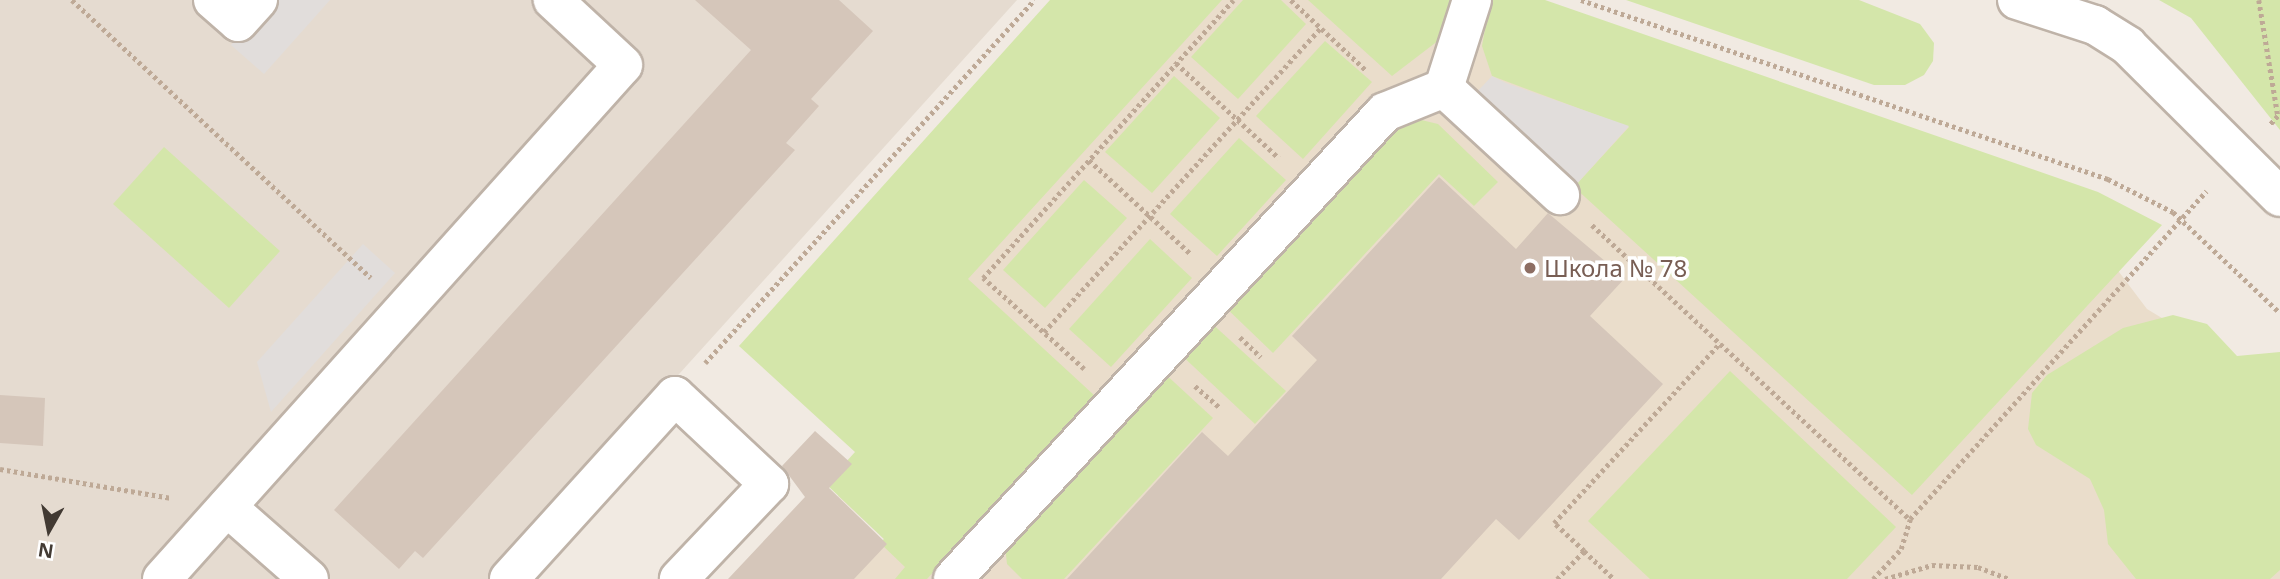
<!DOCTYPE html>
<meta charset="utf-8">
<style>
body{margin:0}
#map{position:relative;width:2280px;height:579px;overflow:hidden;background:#f1eae2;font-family:"Noto Sans",sans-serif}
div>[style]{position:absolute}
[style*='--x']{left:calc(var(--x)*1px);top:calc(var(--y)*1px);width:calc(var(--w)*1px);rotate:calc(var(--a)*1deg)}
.residential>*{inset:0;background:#e5dbd0}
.education>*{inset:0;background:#eaddcb}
.green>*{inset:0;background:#d4e6aa}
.parking>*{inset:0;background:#e1dddb}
.building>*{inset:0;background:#d5c6ba}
.path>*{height:4.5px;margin-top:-2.25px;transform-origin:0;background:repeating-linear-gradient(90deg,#bea996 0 3.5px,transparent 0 7px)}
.roads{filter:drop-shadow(2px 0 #bfb3a8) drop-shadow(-2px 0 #bfb3a8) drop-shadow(0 2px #bfb3a8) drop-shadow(0 -2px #bfb3a8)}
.minor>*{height:38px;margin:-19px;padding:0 19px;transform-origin:19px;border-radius:19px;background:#fff}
.dots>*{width:19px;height:19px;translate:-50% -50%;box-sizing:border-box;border:4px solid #fff;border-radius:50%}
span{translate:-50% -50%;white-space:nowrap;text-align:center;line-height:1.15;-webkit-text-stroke:7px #fff;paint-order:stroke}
.education-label{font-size:24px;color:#785e54}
.left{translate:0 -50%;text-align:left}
.north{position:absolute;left:14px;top:495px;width:70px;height:70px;-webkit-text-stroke:5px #fff;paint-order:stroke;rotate:189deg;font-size:19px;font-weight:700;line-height:28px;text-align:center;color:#423a33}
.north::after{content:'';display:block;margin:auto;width:24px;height:32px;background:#423a33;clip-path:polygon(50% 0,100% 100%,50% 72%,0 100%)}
</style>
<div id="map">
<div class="residential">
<i style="clip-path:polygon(0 0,1017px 0,494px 579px,0 579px)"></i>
</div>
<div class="education">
<i style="clip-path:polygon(1191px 0,1434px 0,2085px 227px,2147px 309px,2233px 361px,2280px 378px,2280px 579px,845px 579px,884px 539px,838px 496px,873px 459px,816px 408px)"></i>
</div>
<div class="green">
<i style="clip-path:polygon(1050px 0,1222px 0,968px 279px,1095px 396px,927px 579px,895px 579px,905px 567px,880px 543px,884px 539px,826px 484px,855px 452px,739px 346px)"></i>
<i style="clip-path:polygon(1243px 0,1281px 0,1306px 24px,1238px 99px,1191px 57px)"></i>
<i style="clip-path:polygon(1308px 0,1454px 0,1443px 37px,1392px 76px)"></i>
<i style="clip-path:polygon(1490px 0,1545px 0,2098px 192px,2162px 225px,1912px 495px,1574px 187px,1629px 127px,1492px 76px,1482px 46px)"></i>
<i style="clip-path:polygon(1626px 0,1859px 0,1920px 24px,1934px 43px,1933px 61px,1924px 75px,1905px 85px,1874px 85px)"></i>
<i style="clip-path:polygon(2159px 0,2280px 0,2280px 130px,2191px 18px)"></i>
<i style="clip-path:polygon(1325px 41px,1372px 82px,1303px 159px,1256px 116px)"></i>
<i style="clip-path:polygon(1174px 76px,1220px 118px,1152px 193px,1105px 152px)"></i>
<i style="clip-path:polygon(1413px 118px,1438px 124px,1498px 182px,1474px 206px,1439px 174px,1273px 353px,1222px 304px,1388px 127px)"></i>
<i style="clip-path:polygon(1239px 138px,1286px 180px,1217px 256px,1170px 214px)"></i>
<i style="clip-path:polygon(164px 147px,280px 251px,229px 308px,113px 204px)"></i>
<i style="clip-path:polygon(1084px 180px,1127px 218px,1045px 308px,1003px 270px)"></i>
<i style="clip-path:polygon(1150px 239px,1192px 278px,1111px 367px,1069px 329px)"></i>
<i style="clip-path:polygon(2173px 315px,2207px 324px,2237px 356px,2280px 352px,2280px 570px,2270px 579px,2136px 579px,2108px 544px,2104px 510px,2090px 479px,2036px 445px,2028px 429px,2032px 393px,2047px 375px,2123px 328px)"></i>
<i style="clip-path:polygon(1208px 320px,1286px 391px,1255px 424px,1178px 352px)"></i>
<i style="clip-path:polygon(1162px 371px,1213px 418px,1064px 579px,1022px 579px,1007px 564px,1005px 546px)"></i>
<i style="clip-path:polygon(1730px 371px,1896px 527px,1847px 579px,1650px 579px,1588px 521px)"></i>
</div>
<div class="parking">
<i style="clip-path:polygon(271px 0,330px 0,264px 74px,231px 45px)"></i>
<i style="clip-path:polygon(1492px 76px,1506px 83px,1629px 126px,1574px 187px,1473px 96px)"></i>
<i style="clip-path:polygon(363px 244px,395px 273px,271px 412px,257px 362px)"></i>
</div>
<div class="building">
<i style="clip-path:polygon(695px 0,839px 0,873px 31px,811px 99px,819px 106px,786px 143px,795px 150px,423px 558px,415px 551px,399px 569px,334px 510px,751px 50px)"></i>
<i style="clip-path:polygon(1439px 177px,1516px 249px,1548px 213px,1625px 278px,1590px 316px,1663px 384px,1519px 540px,1496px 519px,1441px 579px,1067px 579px,1202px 432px,1228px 456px,1317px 360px,1292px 336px)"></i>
<i style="clip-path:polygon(0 395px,45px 398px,43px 446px,0 443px)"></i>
<i style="clip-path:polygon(815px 431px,852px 464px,829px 488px,887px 544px,854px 579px,728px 579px,805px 497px,782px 466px)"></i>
</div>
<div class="path">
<i style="--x:72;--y:0;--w:408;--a:42.9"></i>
<i style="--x:1291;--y:0;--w:104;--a:43.1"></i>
<i style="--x:1581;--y:0;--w:557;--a:18.76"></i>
<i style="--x:2108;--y:179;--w:73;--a:26.9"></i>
<i style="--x:2173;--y:212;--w:147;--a:43.3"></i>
<i style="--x:2259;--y:0;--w:118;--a:80.7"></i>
<i style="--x:2278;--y:116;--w:11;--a:131"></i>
<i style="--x:1176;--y:63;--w:140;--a:42.7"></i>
<i style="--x:1089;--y:160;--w:139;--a:42.7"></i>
<i style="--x:1592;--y:225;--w:433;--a:42.8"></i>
<i style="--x:1044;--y:332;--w:411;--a:-47.7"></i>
<i style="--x:1240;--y:337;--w:29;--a:44"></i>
<i style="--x:705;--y:363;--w:490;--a:-47.8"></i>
<i style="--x:1084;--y:369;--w:136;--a:-138"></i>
<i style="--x:983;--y:278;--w:374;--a:-48"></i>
<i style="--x:1195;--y:386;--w:32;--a:41"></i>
<i style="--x:0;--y:469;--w:174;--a:9.6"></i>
<i style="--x:1584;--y:551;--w:41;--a:43"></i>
<i style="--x:1557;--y:579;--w:39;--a:-46"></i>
<i style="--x:1584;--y:551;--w:41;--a:-137"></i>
<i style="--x:1554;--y:523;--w:245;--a:-47.3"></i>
<i style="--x:1873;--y:579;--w:41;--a:-47"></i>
<i style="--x:1901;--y:549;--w:31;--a:-73"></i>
<i style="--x:1910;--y:519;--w:442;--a:-47.9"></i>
<i style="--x:1885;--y:579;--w:49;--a:-16.6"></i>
<i style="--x:1932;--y:565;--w:46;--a:2.5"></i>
<i style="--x:1978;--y:567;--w:33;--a:21"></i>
</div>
<div class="roads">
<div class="minor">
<i style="--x:213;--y:0;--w:33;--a:41"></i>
<i style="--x:238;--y:22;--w:30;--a:-48"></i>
<i style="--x:1472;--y:0;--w:92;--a:107.7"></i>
<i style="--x:1444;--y:88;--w:158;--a:42.7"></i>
<i style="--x:2017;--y:0;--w:82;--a:17.8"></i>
<i style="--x:2095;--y:25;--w:39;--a:32"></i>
<i style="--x:2128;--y:46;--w:214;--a:44.8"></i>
<i style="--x:227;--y:507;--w:109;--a:41.3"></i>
<i style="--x:162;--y:579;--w:690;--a:-48.11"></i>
<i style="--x:623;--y:65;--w:96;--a:-137.1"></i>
<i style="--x:509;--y:579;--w:247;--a:-47.8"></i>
<i style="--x:675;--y:396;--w:129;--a:43.1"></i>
<i style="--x:769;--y:484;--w:131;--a:133.5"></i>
<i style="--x:953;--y:579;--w:636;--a:-47.23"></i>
<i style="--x:1385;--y:112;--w:64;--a:-22.1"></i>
</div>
</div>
<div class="dots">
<i style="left:1530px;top:268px;background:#8d6e63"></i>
</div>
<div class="education-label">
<span class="left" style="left:1544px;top:268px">Школа № 78</span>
</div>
<div class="north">N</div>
</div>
